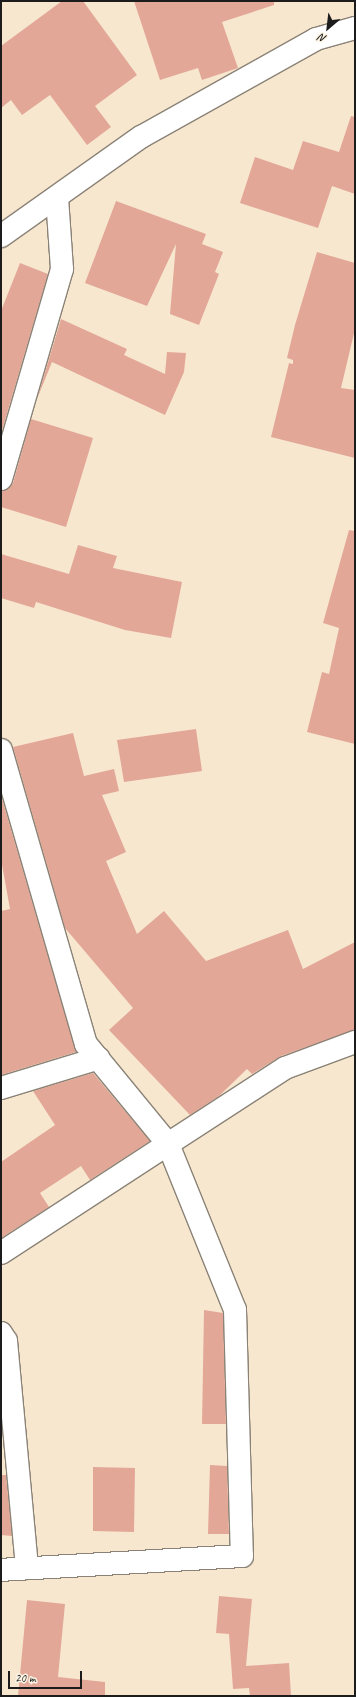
<!DOCTYPE html>
<style>
body{margin:0}
#map{position:relative;width:356px;height:1697px;overflow:hidden;background:#f7e7cf;font-family:Caveat,sans-serif}
div>[style]{position:absolute}
[style*='--x']{left:calc(var(--x)*1px);top:calc(var(--y)*1px);width:calc(var(--w)*1px);rotate:calc(var(--a)*1deg)}
.building>*{inset:0;background:#e3a798}
.roads{filter:drop-shadow(1px 0 #8a8276) drop-shadow(-1px 0 #8a8276) drop-shadow(0 1px #8a8276) drop-shadow(0 -1px #8a8276)}
.minor>*{height:22px;margin:-11px;padding:0 11px;transform-origin:11px;border-radius:11px;background:#fff}
.tertiary>*{height:22px;margin:-11px;padding:0 11px;transform-origin:11px;border-radius:11px;background:#fff}
span{translate:-50% -50%;white-space:nowrap;text-align:center;line-height:1.15;-webkit-text-stroke:4px #fcf5e5;paint-order:stroke}
.frame{position:absolute;inset:0;border:2px solid #1c1c1c;pointer-events:none}
.north{position:absolute;left:308px;top:8px;width:40px;height:40px;-webkit-text-stroke:3px #fcf5e5;paint-order:stroke;rotate:208deg;font-size:11px;font-weight:700;line-height:16px;text-align:center;color:#1c1c1c}
.north::after{content:'';display:block;margin:auto;width:14px;height:18px;background:#1c1c1c;clip-path:polygon(50% 0,100% 100%,50% 72%,0 100%)}
.scale{position:absolute;left:8px;top:1671px;width:74px;height:18px;box-sizing:border-box;border:2px solid #1c1c1c;border-top:0;padding-left:5px;font-size:12px;line-height:14px;white-space:nowrap;color:#1c1c1c;-webkit-text-stroke:3px #fcf5e5;paint-order:stroke}
</style>
<div id="map">
<div class="building">
<i style="clip-path:polygon(62px 1px,83px 1px,137px 75px,95px 106px,111px 127px,87px 145px,50px 95px,22px 115px,11px 100px,1px 108px,1px 46px)"></i>
<i style="clip-path:polygon(134px 1px,274px 1px,274px 5px,222px 22px,238px 68px,202px 80px,198px 68px,160px 80px)"></i>
<i style="clip-path:polygon(351px 116px,355px 117px,355px 194px,332px 186px,318px 228px,240px 203px,255px 157px,293px 170px,303px 141px,339px 152px)"></i>
<i style="clip-path:polygon(116px 201px,206px 234px,202px 244px,223px 252px,215px 272px,219px 274px,199px 325px,170px 314px,176px 244px,147px 306px,85px 283px)"></i>
<i style="clip-path:polygon(317px 252px,355px 263px,355px 329px,341px 388px,355px 390px,355px 458px,271px 437px,289px 363px,293px 364px,293px 360px,287px 358px,295px 325px)"></i>
<i style="clip-path:polygon(20px 263px,48px 274px,1px 434px,1px 311px)"></i>
<i style="clip-path:polygon(61px 319px,127px 349px,124px 355px,165px 374px,167px 352px,186px 353px,184px 372px,165px 415px,52px 362px,37px 399px)"></i>
<i style="clip-path:polygon(31px 419px,93px 438px,66px 527px,1px 507px,1px 491px,9px 488px,13px 483px)"></i>
<i style="clip-path:polygon(349px 530px,355px 531px,355px 744px,307px 732px,322px 672px,329px 674px,339px 628px,323px 623px)"></i>
<i style="clip-path:polygon(78px 545px,117px 556px,113px 568px,182px 582px,171px 638px,125px 630px,36px 602px,34px 608px,1px 598px,1px 554px,69px 574px)"></i>
<i style="clip-path:polygon(196px 729px,202px 771px,124px 782px,117px 740px)"></i>
<i style="clip-path:polygon(73px 733px,84px 776px,114px 769px,119px 791px,102px 795px,126px 852px,106px 861px,137px 934px,164px 911px,206px 961px,288px 930px,303px 969px,355px 942px,355px 1030px,281px 1056px,252px 1074px,247px 1069px,219px 1096px,190px 1115px,109px 1030px,133px 1008px,65px 928px,13px 747px)"></i>
<i style="clip-path:polygon(1px 795px,76px 1052px,1px 1075px,1px 911px,10px 909px,1px 859px)"></i>
<i style="clip-path:polygon(93px 1073px,150px 1141px,90px 1180px,81px 1166px,40px 1193px,49px 1207px,1px 1238px,1px 1162px,55px 1125px,33px 1091px)"></i>
<i style="clip-path:polygon(204px 1310px,223px 1313px,226px 1424px,202px 1424px)"></i>
<i style="clip-path:polygon(210px 1465px,227px 1466px,229px 1534px,208px 1534px)"></i>
<i style="clip-path:polygon(93px 1467px,135px 1468px,134px 1532px,93px 1531px)"></i>
<i style="clip-path:polygon(1px 1475px,6px 1475px,12px 1536px,1px 1535px)"></i>
<i style="clip-path:polygon(219px 1596px,252px 1599px,246px 1666px,289px 1663px,291px 1696px,250px 1696px,249px 1688px,233px 1689px,229px 1634px,216px 1633px)"></i>
<i style="clip-path:polygon(27px 1600px,65px 1604px,58px 1677px,105px 1682px,105px 1696px,18px 1696px)"></i>
</div>
<div class="roads">
<div class="minor">
<i style="--x:1;--y:479;--w:219;--a:-73.8"></i>
<i style="--x:62;--y:269;--w:72;--a:-94"></i>
<i style="--x:1;--y:750;--w:306;--a:73.9"></i>
<i style="--x:86;--y:1044;--w:129;--a:50.6"></i>
<i style="--x:168;--y:1144;--w:140;--a:-33"></i>
<i style="--x:285;--y:1068;--w:75;--a:-20.4"></i>
<i style="--x:1;--y:1088;--w:102;--a:-17"></i>
<i style="--x:1;--y:1253;--w:199;--a:-33.1"></i>
<i style="--x:168;--y:1144;--w:179;--a:68"></i>
<i style="--x:235;--y:1310;--w:246;--a:88.4"></i>
<i style="--x:242;--y:1556;--w:241;--a:176.7"></i>
<i style="--x:1;--y:1333;--w:9;--a:58"></i>
<i style="--x:6;--y:1341;--w:228;--a:84.7"></i>
</div>
<div class="tertiary">
<i style="--x:1;--y:236;--w:171;--a:-35.3"></i>
<i style="--x:141;--y:137;--w:201;--a:-29.2"></i>
<i style="--x:316;--y:39;--w:41;--a:-15.8"></i>
</div>
</div>
<div class="frame"></div>
<div class="north">N</div>
<div class="scale">20 m</div>
</div>
